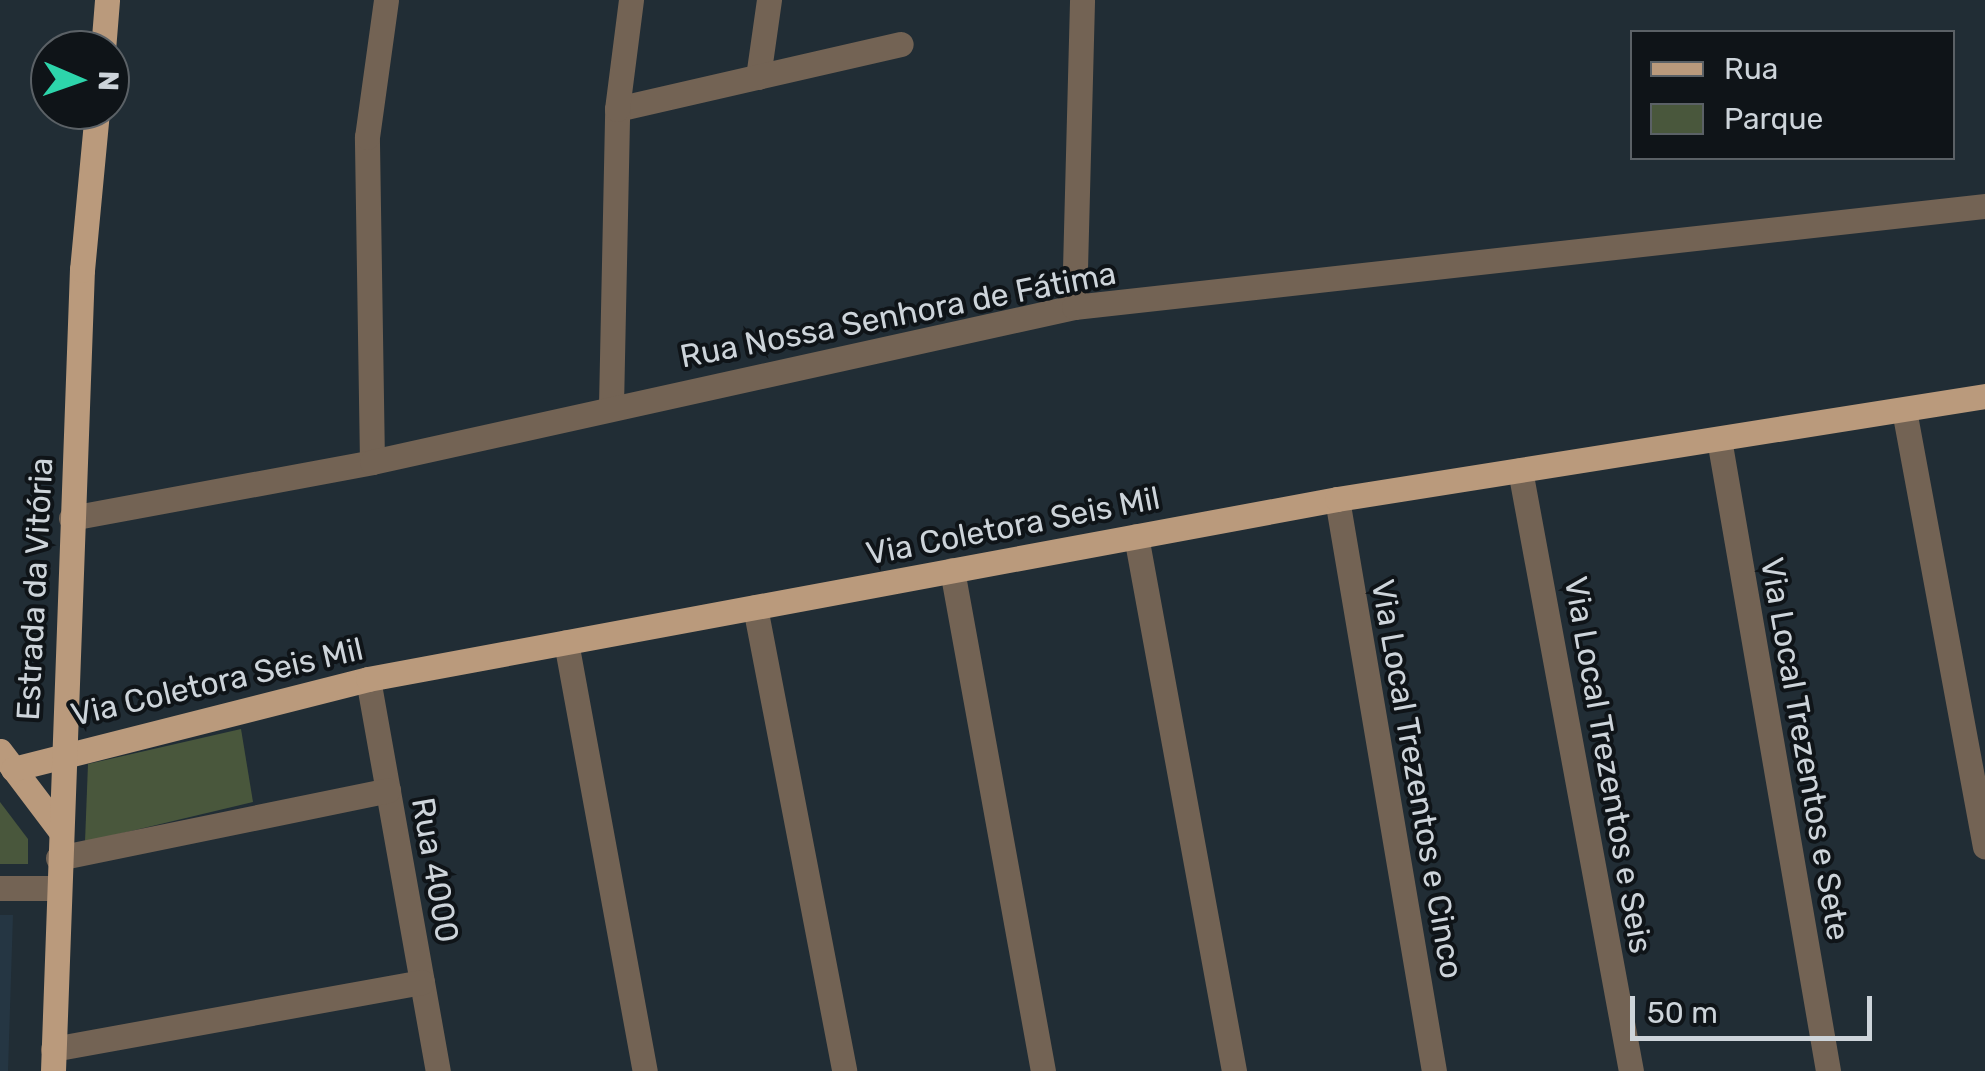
<!DOCTYPE html>
<meta charset="utf-8">
<style>
body{margin:0}
#map{position:relative;width:1985px;height:1071px;overflow:hidden;background:#212d35;font-family:Rubik,sans-serif}
div>[style]{position:absolute}
[style*='--x']{left:calc(var(--x)*1px);top:calc(var(--y)*1px);width:calc(var(--w)*1px);rotate:calc(var(--a)*1deg)}
.built>*{inset:0;background:#253643}
.green>*{inset:0;background:#49573c}
.minor>*{height:25px;margin:-12.5px;padding:0 12.5px;transform-origin:12.5px;border-radius:12.5px;background:#736354}
.major>*{height:25px;margin:-12.5px;padding:0 12.5px;transform-origin:12.5px;border-radius:12.5px;background:#ba9a7c}
span{translate:-50% -50%;white-space:nowrap;text-align:center;line-height:1.15;-webkit-text-stroke:8px #0f1418;paint-order:stroke}
.street-label{font-size:32px;color:#cdd4da}
.legend{position:absolute;left:1630px;top:30px;width:325px;height:130px;box-sizing:border-box;background:#0f1418;border:2px solid #5b6166;margin:0;padding:12px 18px;list-style:none;font-size:30px;color:#cdd4da}
.legend li{display:flex;align-items:center;gap:20px;height:50px}
.legend b{width:50px;border:2px solid #5b6166}
.north{position:absolute;left:30px;top:30px;width:100px;height:100px;box-sizing:border-box;background:#0f1418;border:2px solid #5b6166;border-radius:50%;rotate:92deg;font-size:28px;font-weight:700;line-height:40px;text-align:center;color:#cdd4da}
.north::after{content:'';display:block;margin:auto;width:35px;height:45px;background:#2dd5ab;clip-path:polygon(50% 0,100% 100%,50% 72%,0 100%)}
.scale{position:absolute;left:1630px;top:996px;width:242px;height:45px;box-sizing:border-box;border:5px solid #cdd4da;border-top:0;padding-left:12px;font-size:30px;line-height:35px;white-space:nowrap;color:#cdd4da;-webkit-text-stroke:8px #0f1418;paint-order:stroke}
</style>
<div id="map">
<div class="built">
<i style="clip-path:polygon(0 915px,13px 915px,8px 1071px,0 1071px)"></i>
</div>
<div class="green">
<i style="clip-path:polygon(241px 729px,253px 802px,85px 842px,88px 764px)"></i>
<i style="clip-path:polygon(0 802px,28px 839px,28px 864px,0 864px)"></i>
</div>
<div class="minor">
<i style="--x:758;--y:77;--w:78;--a:-81.9"></i>
<i style="--x:617;--y:109;--w:291;--a:-12.9"></i>
<i style="--x:1074;--y:307;--w:307;--a:-88.5"></i>
<i style="--x:611;--y:406;--w:297;--a:-88.8"></i>
<i style="--x:617;--y:109;--w:110;--a:-82.7"></i>
<i style="--x:1904;--y:410;--w:444;--a:79.5"></i>
<i style="--x:1719;--y:439;--w:641;--a:80.21"></i>
<i style="--x:372;--y:462;--w:325;--a:-90.9"></i>
<i style="--x:367;--y:137;--w:138;--a:-82.1"></i>
<i style="--x:1520;--y:470;--w:611;--a:79.54"></i>
<i style="--x:1337;--y:499;--w:580;--a:80.38"></i>
<i style="--x:71;--y:518;--w:306;--a:-10.5"></i>
<i style="--x:372;--y:462;--w:719;--a:-12.45"></i>
<i style="--x:1074;--y:307;--w:917;--a:-6.33"></i>
<i style="--x:1136;--y:536;--w:544;--a:79.62"></i>
<i style="--x:952;--y:570;--w:509;--a:79.71"></i>
<i style="--x:755;--y:607;--w:472;--a:79.1"></i>
<i style="--x:566;--y:642;--w:436;--a:79.6"></i>
<i style="--x:368;--y:679;--w:398;--a:79.9"></i>
<i style="--x:58;--y:858;--w:337;--a:-11.6"></i>
<i style="--x:0;--y:888;--w:57;--a:0"></i>
<i style="--x:53;--y:1049;--w:375;--a:-10.3"></i>
</div>
<div class="major">
<i style="--x:103;--y:50;--w:50;--a:-85.4"></i>
<i style="--x:0;--y:751;--w:98;--a:52.9"></i>
<i style="--x:13;--y:769;--w:366;--a:-14.2"></i>
<i style="--x:368;--y:679;--w:986;--a:-10.52"></i>
<i style="--x:1337;--y:499;--w:656;--a:-9.03"></i>
<i style="--x:53;--y:1071;--w:802;--a:-87.93"></i>
<i style="--x:82;--y:270;--w:161;--a:-84.6"></i>
</div>
<div class="street-label">
<span style="left:898px;top:315px;rotate:-11deg">Rua Nossa Senhora de Fátima</span>
<span style="left:1013px;top:526px;rotate:-11deg">Via Coletora Seis Mil</span>
<span style="left:35px;top:589px;rotate:-87deg">Estrada da Vitória</span>
<span style="left:217px;top:682px;rotate:-13deg">Via Coletora Seis Mil</span>
<span style="left:1805px;top:749px;rotate:80deg">Via Local Trezentos e Sete</span>
<span style="left:1608px;top:765px;rotate:80deg">Via Local Trezentos e Seis</span>
<span style="left:1417px;top:779px;rotate:80deg">Via Local Trezentos e Cinco</span>
<span style="left:435px;top:870px;rotate:80deg">Rua 4000</span>
</div>
<ul class="legend">
<li><b style="height:12px;background:#ba9a7c"></b>Rua</li>
<li><b style="height:28px;background:#49573c"></b>Parque</li>
</ul>
<div class="north">N</div>
<div class="scale">50 m</div>
</div>
